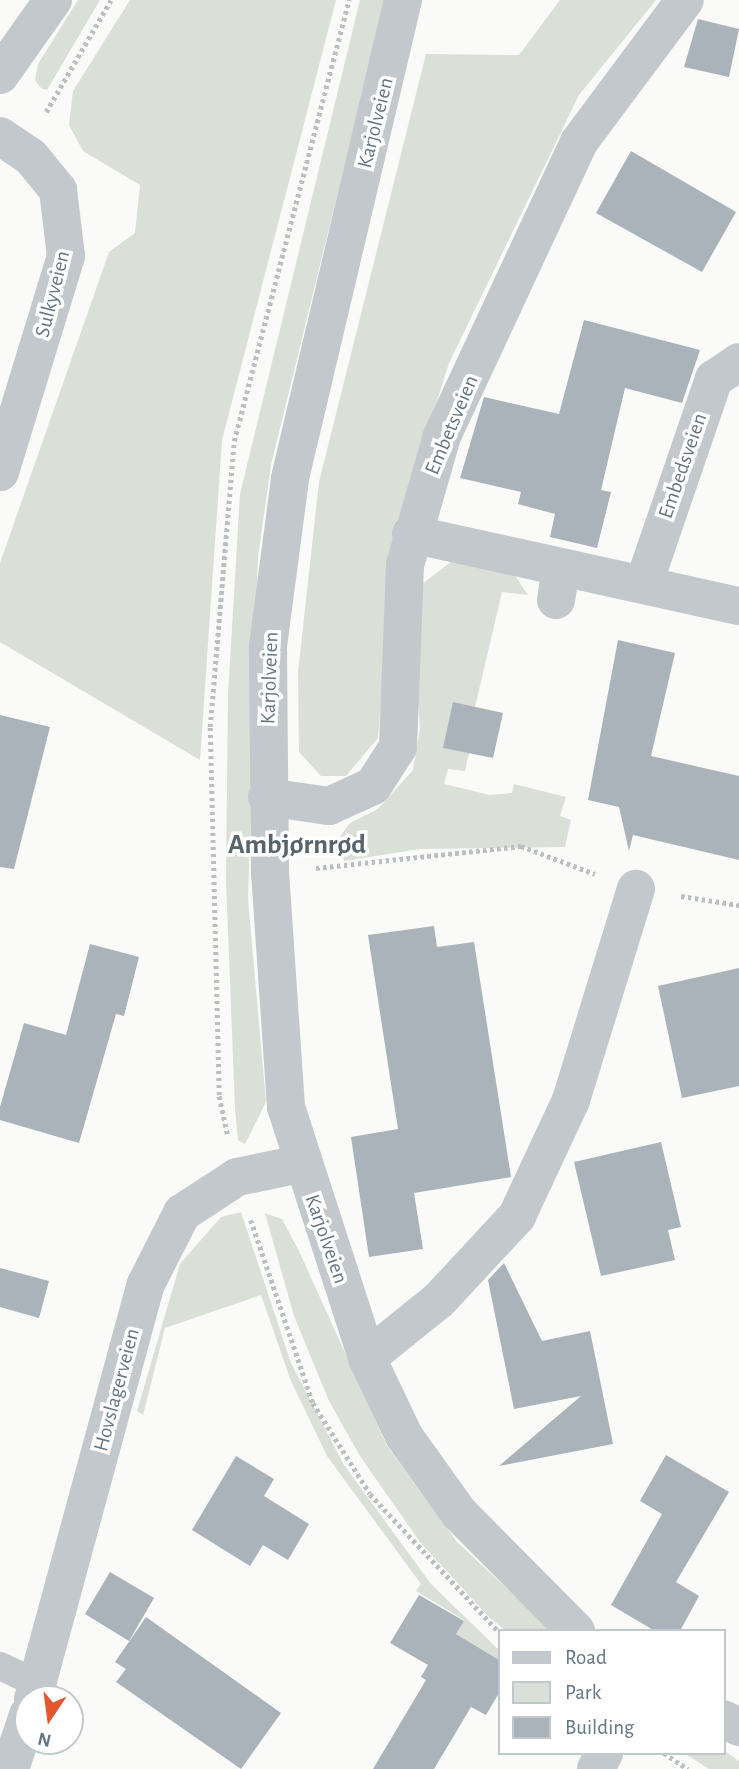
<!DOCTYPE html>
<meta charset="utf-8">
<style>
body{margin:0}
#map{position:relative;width:739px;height:1769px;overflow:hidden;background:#fafaf8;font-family:"Alegreya Sans",sans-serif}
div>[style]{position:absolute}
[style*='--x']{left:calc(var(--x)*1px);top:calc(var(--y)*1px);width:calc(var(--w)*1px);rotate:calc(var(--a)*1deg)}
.green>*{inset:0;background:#dadfd7}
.building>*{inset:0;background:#aab3b9}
.path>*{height:4.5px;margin-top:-2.25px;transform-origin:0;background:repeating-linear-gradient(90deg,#bbbfc2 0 3.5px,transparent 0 7px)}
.lane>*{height:28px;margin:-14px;padding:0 14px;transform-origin:14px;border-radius:14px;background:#c3c8cc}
.street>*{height:38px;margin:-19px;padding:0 19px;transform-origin:19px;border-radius:19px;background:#c3c8cc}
span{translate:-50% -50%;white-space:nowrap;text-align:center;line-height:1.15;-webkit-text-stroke:7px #fff;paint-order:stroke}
.street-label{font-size:21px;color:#657683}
.district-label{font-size:28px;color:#57646e;font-weight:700}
.legend{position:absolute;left:498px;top:1629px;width:228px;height:126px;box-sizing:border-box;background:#fff;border:2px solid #c1c8cd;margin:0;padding:9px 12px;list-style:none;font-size:21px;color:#657683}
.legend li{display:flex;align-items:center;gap:14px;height:35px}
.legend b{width:35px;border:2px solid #c1c8cd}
.north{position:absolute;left:14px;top:1685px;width:70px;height:70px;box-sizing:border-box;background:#fff;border:2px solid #c1c8cd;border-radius:50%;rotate:193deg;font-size:19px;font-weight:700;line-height:28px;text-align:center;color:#657683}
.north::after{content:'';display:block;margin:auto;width:24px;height:32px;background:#e4572e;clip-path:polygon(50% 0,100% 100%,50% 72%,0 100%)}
</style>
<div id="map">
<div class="green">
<i style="clip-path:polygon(78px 0,100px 0,47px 90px,41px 88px,35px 80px,38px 64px)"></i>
<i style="clip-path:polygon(130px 0,336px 0,222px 440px,200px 760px,0 642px,0 563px,109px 252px,135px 233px,140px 185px,83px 151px,69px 125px,73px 91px)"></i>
<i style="clip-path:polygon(360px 0,385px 0,271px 465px,258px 557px,248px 899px,266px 1102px,245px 1144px,238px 1140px,235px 1109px,226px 880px,228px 695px,240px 494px)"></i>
<i style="clip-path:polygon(560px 0,656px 0,579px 95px,449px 363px,395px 533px,378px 738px,346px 776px,321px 776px,299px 752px,298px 673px,319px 482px,426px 54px,519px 55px)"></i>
<i style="clip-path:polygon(451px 562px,509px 567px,528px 595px,502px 592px,475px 707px,444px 748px,469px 753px,465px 771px,448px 769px,444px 784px,490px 795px,512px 793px,514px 784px,566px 797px,560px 816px,571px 820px,565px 847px,420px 849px,344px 861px,336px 842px,350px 823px,378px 809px,413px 770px,420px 729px,414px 642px,422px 584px)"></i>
<i style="clip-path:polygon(241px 1212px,291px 1363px,344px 1465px,431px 1584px,499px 1650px,499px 1660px,456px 1634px,464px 1620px,416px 1591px,421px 1584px,327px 1456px,291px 1381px,261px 1295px,165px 1328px,143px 1415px,137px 1411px,180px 1264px,221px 1217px)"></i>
<i style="clip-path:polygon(265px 1213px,282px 1219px,299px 1251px,387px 1446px,457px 1542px,553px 1631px,506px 1631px,489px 1617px,420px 1542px,360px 1456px,329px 1401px,294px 1316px)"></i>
<i style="clip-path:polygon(723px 1750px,739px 1761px,739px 1769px,709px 1769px,684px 1753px)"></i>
</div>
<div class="building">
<i style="clip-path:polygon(698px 19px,739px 29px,729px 77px,684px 67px)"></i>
<i style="clip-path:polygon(631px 151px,736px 212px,702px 272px,596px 213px)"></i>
<i style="clip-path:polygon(584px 320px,700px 350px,682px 403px,625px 388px,601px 490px,611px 492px,597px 548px,550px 537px,555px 514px,518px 504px,521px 492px,460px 478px,484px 397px,559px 414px)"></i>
<i style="clip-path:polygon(618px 640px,675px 653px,651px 756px,739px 776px,739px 860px,633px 835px,629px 851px,619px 807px,588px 800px)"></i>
<i style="clip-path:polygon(453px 702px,503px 713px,493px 758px,443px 748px)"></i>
<i style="clip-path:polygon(0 715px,50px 727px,14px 869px,0 867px)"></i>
<i style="clip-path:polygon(434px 926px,437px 947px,474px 942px,511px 1177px,414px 1193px,423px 1249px,369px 1257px,351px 1137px,398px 1129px,368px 935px)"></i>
<i style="clip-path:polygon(90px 944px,139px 957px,124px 1016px,116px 1014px,79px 1143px,0 1120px,0 1107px,24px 1023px,66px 1035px)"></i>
<i style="clip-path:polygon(739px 968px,739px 1086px,682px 1098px,658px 986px)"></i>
<i style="clip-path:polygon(661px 1142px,681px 1227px,668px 1230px,675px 1260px,601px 1276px,574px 1162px)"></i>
<i style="clip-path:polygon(504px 1263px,542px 1341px,590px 1331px,613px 1444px,499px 1466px,581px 1396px,514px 1409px,488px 1280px)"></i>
<i style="clip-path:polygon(0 1268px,49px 1281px,39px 1318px,0 1307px)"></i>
<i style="clip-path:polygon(666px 1455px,729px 1492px,676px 1582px,699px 1596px,680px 1631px,655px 1631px,611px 1605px,662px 1514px,640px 1501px)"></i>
<i style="clip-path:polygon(236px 1456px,274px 1479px,264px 1496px,309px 1524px,288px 1560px,263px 1545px,250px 1566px,192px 1530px)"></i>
<i style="clip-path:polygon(110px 1572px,154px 1598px,129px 1641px,85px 1614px)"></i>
<i style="clip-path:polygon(419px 1595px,464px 1621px,456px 1634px,499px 1660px,499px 1693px,486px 1715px,471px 1707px,434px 1769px,373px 1769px,426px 1680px,421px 1677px,428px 1665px,390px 1643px)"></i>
<i style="clip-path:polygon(146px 1617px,281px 1713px,241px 1769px,116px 1682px,126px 1669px,115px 1662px)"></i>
</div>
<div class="path">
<i style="--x:46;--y:112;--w:129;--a:-59.9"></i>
<i style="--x:316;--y:868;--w:206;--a:-6.1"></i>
<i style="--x:521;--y:846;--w:79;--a:20.7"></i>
<i style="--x:681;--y:896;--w:59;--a:8.8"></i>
<i style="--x:227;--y:1134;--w:40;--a:-102"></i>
<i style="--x:219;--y:1095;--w:368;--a:-91.4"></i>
<i style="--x:210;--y:727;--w:287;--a:-85.2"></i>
<i style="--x:234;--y:441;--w:456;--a:-75.4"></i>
<i style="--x:251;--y:1220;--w:193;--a:71.3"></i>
<i style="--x:313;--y:1403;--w:107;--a:57.9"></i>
<i style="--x:370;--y:1494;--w:189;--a:46.9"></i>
<i style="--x:664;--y:1753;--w:29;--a:34"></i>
</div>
<div class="lane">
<i style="--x:0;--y:1666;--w:42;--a:25.3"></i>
</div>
<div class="street">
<i style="--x:403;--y:0;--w:492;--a:103.3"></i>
<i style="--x:290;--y:479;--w:169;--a:97.5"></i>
<i style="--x:268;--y:647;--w:225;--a:89.5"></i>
<i style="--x:270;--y:872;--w:236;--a:86.1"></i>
<i style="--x:286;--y:1107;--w:264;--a:72.1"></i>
<i style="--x:367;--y:1358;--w:86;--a:64.6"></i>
<i style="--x:404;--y:1436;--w:95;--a:54.5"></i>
<i style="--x:459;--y:1513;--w:166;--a:45.2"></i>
<i style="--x:0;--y:75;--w:92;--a:-54.8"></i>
<i style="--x:0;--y:136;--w:37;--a:34"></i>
<i style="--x:31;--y:157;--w:43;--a:50.7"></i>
<i style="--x:58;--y:190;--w:66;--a:83.1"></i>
<i style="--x:66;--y:256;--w:226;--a:107"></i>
<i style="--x:411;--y:534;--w:336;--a:12.4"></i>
<i style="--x:644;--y:583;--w:216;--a:-71.1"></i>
<i style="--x:714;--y:379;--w:30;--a:-34"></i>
<i style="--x:556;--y:600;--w:33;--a:-81"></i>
<i style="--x:267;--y:797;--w:63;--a:8.3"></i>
<i style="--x:329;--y:806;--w:48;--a:-24.4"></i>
<i style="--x:373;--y:786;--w:46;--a:-57.3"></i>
<i style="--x:398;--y:747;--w:182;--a:-87.8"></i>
<i style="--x:405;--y:565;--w:134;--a:-74"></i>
<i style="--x:442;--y:436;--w:324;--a:-65"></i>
<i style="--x:579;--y:142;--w:177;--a:-53.3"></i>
<i style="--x:367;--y:1358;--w:92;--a:-38.9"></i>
<i style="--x:439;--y:1300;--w:115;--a:-47.1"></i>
<i style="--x:517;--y:1216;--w:128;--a:-65"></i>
<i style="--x:571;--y:1100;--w:221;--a:-72.9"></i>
<i style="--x:33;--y:1699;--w:430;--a:-74.8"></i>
<i style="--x:146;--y:1284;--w:80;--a:-63.1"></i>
<i style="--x:182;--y:1213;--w:66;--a:-33.2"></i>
<i style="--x:237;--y:1177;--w:64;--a:-11.7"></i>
<i style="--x:723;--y:1719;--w:18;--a:27"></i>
<i style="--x:10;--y:1769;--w:57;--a:-71.6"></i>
<i style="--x:596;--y:1769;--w:18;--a:-63"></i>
</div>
<div class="street-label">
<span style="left:376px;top:123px;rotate:-76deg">Karjolveien</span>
<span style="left:53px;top:294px;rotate:-76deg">Sulkyveien</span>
<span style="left:452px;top:425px;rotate:-67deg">Embetsveien</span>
<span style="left:683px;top:466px;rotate:-71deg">Embedsveien</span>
<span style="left:270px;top:678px;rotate:-88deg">Karjolveien</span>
<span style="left:326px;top:1239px;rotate:71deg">Karjolveien</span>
<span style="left:117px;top:1390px;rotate:-75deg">Hovslagerveien</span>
</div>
<div class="district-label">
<span style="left:297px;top:845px">Ambjørnrød</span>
</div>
<ul class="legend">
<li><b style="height:9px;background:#c3c8cc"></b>Road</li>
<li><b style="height:19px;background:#dadfd7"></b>Park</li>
<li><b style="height:19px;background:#aab3b9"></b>Building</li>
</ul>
<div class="north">N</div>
</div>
